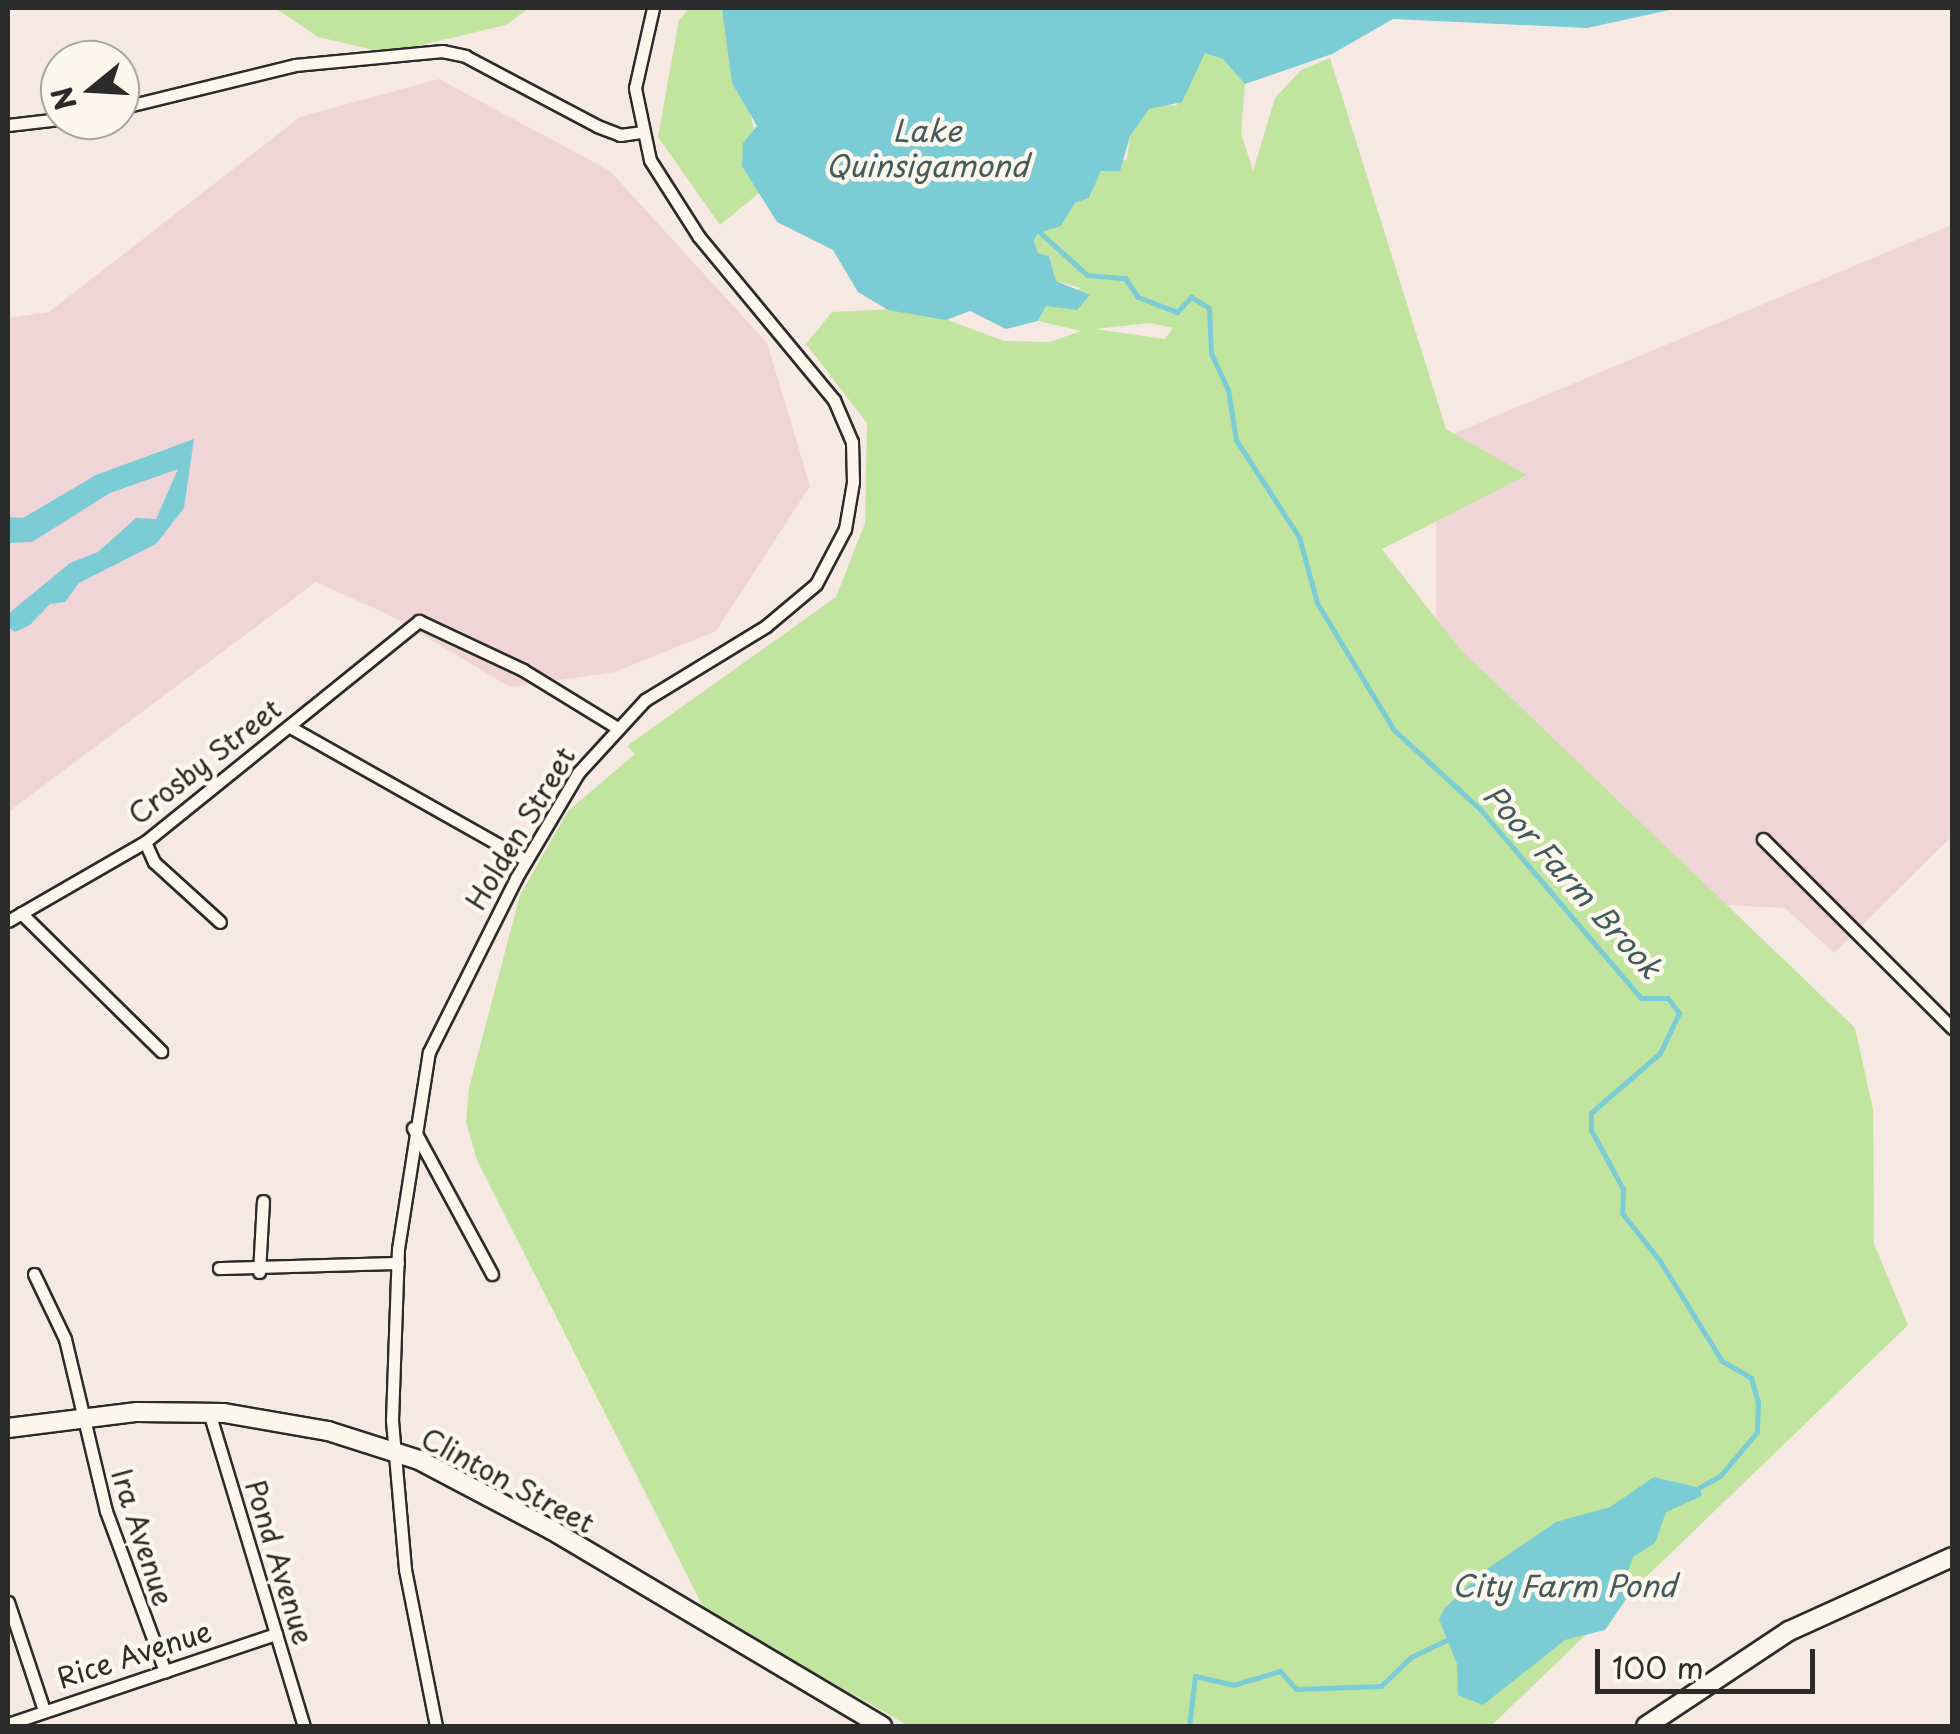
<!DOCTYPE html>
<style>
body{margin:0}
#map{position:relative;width:1960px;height:1734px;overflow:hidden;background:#f6e8e3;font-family:"Playpen Sans",sans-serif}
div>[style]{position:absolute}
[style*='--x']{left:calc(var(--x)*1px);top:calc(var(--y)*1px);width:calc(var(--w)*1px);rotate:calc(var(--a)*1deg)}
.built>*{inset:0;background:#efd5d8}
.green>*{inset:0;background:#c1e59f}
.water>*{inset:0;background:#7bccd4}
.stream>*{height:5px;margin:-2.5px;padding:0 2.5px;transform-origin:2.5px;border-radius:2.5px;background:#7bccd4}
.roads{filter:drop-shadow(2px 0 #2b2b2b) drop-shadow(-2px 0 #2b2b2b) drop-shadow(0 2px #2b2b2b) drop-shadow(0 -2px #2b2b2b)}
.street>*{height:11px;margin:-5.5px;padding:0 5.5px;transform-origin:5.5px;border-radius:5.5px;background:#fbf7ec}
.secondary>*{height:18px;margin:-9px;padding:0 9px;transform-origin:9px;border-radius:9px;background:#fbf7ec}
span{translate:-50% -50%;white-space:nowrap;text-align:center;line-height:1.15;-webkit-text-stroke:9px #fbf7ec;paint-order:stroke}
.street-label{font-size:28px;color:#2b2b2b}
.water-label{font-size:30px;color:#435b5e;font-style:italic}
.frame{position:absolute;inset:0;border:10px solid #2b2b2b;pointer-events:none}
.north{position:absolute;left:40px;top:40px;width:100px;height:100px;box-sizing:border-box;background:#fbf7ec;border:2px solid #a8a59f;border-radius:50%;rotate:252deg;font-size:28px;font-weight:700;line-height:40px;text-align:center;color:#2b2b2b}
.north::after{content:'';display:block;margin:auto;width:35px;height:45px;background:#2b2b2b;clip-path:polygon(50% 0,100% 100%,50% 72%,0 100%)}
.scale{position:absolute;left:1595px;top:1649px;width:220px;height:45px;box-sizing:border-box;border:5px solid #2b2b2b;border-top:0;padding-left:12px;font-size:30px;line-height:35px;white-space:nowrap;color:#2b2b2b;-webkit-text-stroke:8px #fbf7ec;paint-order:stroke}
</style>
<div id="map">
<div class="built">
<i style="clip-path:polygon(439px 79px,610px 171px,767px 343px,810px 486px,716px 631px,615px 672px,510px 687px,389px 615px,316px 582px,8px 812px,8px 318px,49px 312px,300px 117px)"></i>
<i style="clip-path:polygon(1952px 225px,1952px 836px,1834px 953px,1785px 908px,1685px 903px,1436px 623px,1436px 441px)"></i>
</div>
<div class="green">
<i style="clip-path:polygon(275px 8px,529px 8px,506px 25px,387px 53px,318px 37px)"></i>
<i style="clip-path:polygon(690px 8px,732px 8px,764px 189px,720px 225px,658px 137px,679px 20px)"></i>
<i style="clip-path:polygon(evenodd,1204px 53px,1223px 58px,1245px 84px,1241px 133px,1253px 171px,1275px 98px,1301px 70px,1330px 58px,1446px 429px,1527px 475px,1382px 549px,1458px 647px,1855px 1028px,1873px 1109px,1874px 1244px,1908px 1325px,1491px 1726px,909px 1726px,705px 1611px,477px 1160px,466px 1122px,469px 1088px,520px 895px,568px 811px,635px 754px,627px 746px,836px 597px,865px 523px,867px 423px,806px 344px,832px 312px,916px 308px,1004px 341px,1050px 342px,1081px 331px,1038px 321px,1046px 306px,1081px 288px,1056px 281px,1049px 256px,1038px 253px,1034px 241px,1038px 233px,1061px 226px,1075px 203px,1089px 198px,1101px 171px,1127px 159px,1130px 136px,1149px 108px,1158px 102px,1176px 106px,1204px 53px,1150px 323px,1173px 328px,1165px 339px,1095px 329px,1150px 323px)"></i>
</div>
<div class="water">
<i style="clip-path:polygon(722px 8px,1679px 8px,1587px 28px,1393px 19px,1332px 54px,1245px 84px,1223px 59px,1205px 53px,1182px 102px,1149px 109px,1130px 136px,1120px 171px,1101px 171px,1089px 198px,1075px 203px,1061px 226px,1038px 233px,1034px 241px,1038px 253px,1049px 256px,1056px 281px,1090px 295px,1077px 310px,1046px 306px,1038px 321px,1006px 329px,970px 311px,946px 320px,888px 310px,858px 292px,833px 250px,777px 222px,742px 166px,743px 143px,757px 126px,732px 83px)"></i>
<i style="clip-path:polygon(194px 439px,184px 508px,156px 544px,79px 583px,65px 602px,50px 604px,30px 625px,15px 632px,8px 627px,8px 614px,70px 563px,98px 552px,136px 518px,156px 519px,178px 469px,110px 493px,32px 542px,8px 543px,8px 517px,23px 518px,96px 475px)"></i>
<i style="clip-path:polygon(1654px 1477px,1700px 1488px,1702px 1496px,1666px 1512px,1655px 1543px,1633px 1557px,1626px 1578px,1631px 1592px,1605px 1630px,1565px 1640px,1483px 1705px,1458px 1695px,1457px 1664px,1439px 1619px,1444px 1609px,1481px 1573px,1556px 1522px,1610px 1507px)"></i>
</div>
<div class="stream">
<i style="--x:1036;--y:229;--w:69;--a:42"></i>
<i style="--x:1087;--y:275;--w:38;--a:5"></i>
<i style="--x:1125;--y:278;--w:23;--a:56"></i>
<i style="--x:1138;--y:297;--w:42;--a:21"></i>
<i style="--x:1177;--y:312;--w:21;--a:-47"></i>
<i style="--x:1191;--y:297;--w:21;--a:31"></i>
<i style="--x:1209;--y:308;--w:45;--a:87.5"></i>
<i style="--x:1211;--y:353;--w:41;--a:65.3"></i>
<i style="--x:1228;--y:390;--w:51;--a:80.9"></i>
<i style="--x:1236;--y:440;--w:116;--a:57"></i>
<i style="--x:1299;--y:537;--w:68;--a:74.7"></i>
<i style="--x:1317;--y:603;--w:149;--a:58.8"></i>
<i style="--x:1394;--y:730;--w:117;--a:42.6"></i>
<i style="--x:1480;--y:809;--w:248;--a:49.6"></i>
<i style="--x:1641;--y:998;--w:27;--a:0"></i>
<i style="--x:1668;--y:998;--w:19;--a:54"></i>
<i style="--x:1679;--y:1013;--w:44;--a:115.4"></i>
<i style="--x:1660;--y:1053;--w:91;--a:139"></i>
<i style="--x:1591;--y:1113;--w:17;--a:90"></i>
<i style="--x:1591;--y:1130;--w:67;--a:61.5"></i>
<i style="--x:1623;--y:1189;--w:24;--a:92"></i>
<i style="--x:1622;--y:1213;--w:61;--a:51.6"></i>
<i style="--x:1660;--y:1261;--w:118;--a:58.2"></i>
<i style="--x:1722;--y:1361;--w:34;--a:30"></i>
<i style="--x:1751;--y:1378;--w:25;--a:74"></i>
<i style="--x:1758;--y:1402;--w:30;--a:92"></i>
<i style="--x:1757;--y:1432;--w:57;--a:130.1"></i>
<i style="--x:1720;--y:1476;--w:26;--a:151"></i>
<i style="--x:1189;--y:1726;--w:50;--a:-83.2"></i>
<i style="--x:1195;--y:1676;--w:39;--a:13"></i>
<i style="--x:1233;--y:1685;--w:49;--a:-16.6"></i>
<i style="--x:1280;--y:1671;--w:24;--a:48"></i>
<i style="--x:1296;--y:1689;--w:85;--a:-2"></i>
<i style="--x:1381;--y:1686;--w:42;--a:-44"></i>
<i style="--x:1411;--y:1657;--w:47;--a:-25.5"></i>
</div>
<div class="roads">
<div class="street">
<i style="--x:120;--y:108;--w:180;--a:-13.8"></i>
<i style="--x:295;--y:65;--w:148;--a:-5.4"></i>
<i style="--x:442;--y:51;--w:24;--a:12"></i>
<i style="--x:465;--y:56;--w:149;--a:27.9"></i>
<i style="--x:597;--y:126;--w:25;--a:21"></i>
<i style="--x:620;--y:135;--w:21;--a:-8"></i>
<i style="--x:8;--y:125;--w:52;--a:-6.6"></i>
<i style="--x:290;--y:727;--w:271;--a:29.4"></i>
<i style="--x:1763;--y:839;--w:267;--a:45"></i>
<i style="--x:145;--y:842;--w:22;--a:66"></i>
<i style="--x:154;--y:862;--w:89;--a:42.3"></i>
<i style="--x:21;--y:913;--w:197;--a:44.6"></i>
<i style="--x:8;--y:921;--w:158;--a:-30"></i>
<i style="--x:145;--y:842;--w:352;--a:-38.9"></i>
<i style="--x:419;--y:621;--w:115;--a:25.2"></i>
<i style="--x:523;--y:670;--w:109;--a:31.5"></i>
<i style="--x:413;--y:1128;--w:166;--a:61.6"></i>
<i style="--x:219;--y:1268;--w:179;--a:-1.6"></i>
<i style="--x:259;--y:1272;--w:71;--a:-86.8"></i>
<i style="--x:34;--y:1274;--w:72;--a:64.5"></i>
<i style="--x:65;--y:1339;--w:177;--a:76.6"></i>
<i style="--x:106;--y:1511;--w:171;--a:69.8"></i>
<i style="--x:209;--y:1412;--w:328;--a:73.2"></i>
<i style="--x:8;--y:1602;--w:114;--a:71.6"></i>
<i style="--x:8;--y:1724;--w:283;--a:-18.6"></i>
<i style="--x:436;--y:1726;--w:160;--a:-101.2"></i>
<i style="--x:405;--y:1569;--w:150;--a:-95"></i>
<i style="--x:392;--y:1420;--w:171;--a:-88"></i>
<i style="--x:398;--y:1249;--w:199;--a:-81.1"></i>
<i style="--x:429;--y:1052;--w:195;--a:-63.4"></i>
<i style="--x:516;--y:878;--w:122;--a:-59.4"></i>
<i style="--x:578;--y:773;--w:99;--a:-47.5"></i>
<i style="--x:645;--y:700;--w:142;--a:-31.4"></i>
<i style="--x:766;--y:626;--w:65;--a:-40"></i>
<i style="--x:816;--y:584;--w:62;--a:-62.2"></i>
<i style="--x:845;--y:529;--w:48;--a:-80.3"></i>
<i style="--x:853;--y:482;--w:40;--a:-91.4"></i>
<i style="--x:852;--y:442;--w:46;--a:-113.2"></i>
<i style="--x:834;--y:400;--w:212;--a:-129.6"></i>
<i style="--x:699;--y:237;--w:91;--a:-122.5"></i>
<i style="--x:650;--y:160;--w:74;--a:-101.8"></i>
<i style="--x:635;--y:88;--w:82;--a:-77.3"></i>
</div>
<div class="secondary">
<i style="--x:8;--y:1428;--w:130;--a:-7.1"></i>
<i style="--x:137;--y:1412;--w:87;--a:0.7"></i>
<i style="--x:224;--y:1413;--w:106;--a:9.8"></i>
<i style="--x:328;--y:1431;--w:96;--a:17.7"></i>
<i style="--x:419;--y:1460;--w:150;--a:27.8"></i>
<i style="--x:552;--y:1530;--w:384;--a:30.7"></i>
<i style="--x:1646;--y:1726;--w:172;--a:-33.6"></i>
<i style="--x:1789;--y:1631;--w:179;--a:-24.4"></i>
</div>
</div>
<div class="street-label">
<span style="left:204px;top:761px;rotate:-38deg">Crosby Street</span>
<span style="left:520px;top:828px;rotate:-59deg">Holden Street</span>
<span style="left:508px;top:1480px;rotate:28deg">Clinton Street</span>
<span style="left:143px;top:1537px;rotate:72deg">Ira Avenue</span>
<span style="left:280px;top:1562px;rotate:73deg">Pond Avenue</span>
<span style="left:134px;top:1654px;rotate:-18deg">Rice Avenue</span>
</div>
<div class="water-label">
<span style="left:927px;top:147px">Lake<br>Quinsigamond</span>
<span style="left:1573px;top:881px;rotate:48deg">Poor Farm Brook</span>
<span style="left:1564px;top:1585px">City Farm Pond</span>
</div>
<div class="frame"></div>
<div class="north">N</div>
<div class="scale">100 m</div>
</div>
